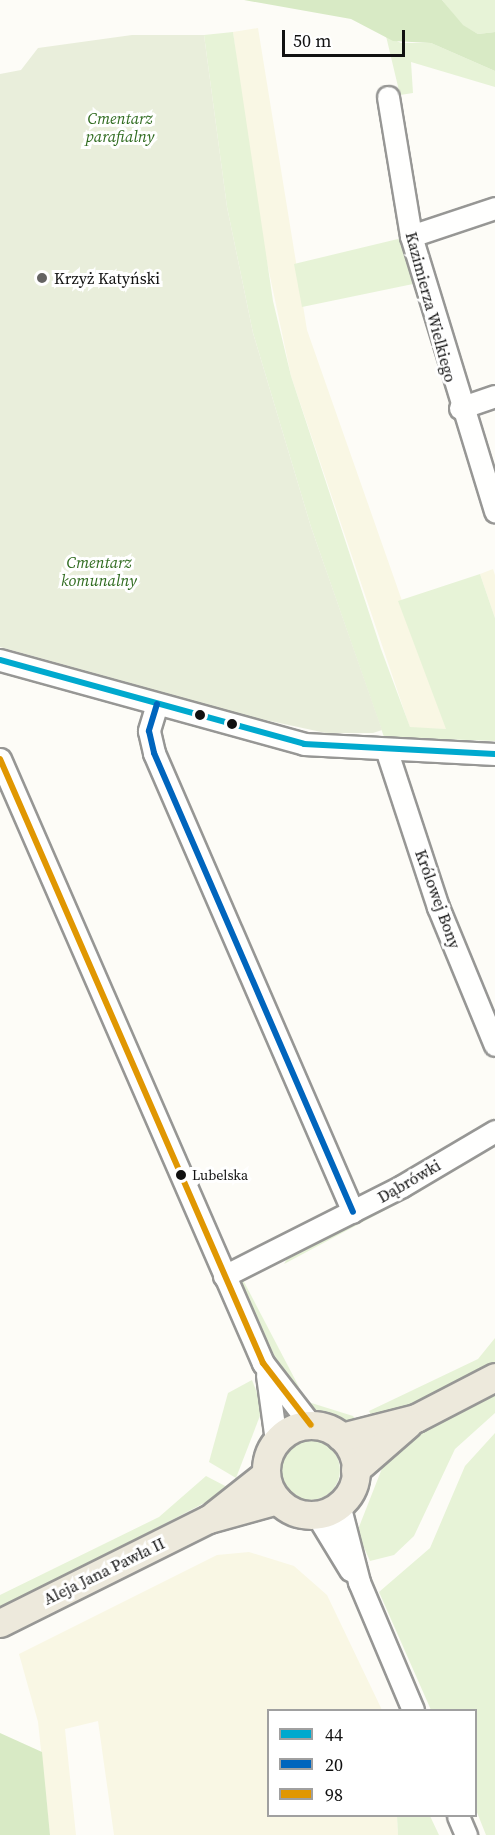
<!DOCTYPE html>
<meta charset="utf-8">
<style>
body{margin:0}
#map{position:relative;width:495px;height:1835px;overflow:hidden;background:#fdfcf7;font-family:"Source Serif 4",serif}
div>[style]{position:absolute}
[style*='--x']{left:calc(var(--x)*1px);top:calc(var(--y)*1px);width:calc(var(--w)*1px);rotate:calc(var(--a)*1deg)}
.farmland>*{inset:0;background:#f9f7e4}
.green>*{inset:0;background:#e7f3d7}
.round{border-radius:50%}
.forest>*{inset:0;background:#d8eac5}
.cemetery>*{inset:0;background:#e9eedb}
.roads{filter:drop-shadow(2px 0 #979795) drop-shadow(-2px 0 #979795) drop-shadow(0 2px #979795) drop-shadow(0 -2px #979795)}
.minor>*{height:21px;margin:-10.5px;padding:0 10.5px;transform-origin:10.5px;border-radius:10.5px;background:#fffffe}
.major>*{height:27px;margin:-13.5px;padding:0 13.5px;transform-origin:13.5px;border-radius:13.5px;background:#ede9dc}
.major>.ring{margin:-13.5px;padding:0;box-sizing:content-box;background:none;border:27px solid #ede9dc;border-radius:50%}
.bus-1>*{height:6px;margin:-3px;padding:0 3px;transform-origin:3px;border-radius:3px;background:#00a9ce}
.bus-2>*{height:6px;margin:-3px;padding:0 3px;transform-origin:3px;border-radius:3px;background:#0065bd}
.bus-3>*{height:6px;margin:-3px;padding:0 3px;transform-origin:3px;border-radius:3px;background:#e09702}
.dots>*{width:16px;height:16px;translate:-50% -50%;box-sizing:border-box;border:3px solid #fff;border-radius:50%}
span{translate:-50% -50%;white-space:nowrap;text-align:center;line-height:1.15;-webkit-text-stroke:6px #fff;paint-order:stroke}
.bus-label{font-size:14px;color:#111}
.left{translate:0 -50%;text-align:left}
.park-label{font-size:16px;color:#2f6b1f;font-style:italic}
.poi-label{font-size:16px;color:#111}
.street-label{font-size:16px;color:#111}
.legend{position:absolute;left:267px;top:1709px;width:210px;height:108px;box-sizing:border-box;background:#fff;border:2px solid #a0a0a0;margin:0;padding:8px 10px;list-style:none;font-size:18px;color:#111}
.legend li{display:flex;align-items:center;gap:12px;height:30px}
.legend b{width:30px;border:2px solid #a0a0a0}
.scale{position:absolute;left:282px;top:30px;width:123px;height:27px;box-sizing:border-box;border:3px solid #111;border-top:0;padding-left:8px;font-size:18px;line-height:21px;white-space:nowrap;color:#111;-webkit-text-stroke:4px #fff;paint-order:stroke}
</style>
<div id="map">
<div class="farmland">
<i style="clip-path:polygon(258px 28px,307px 330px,447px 729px,410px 728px,291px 376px,256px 210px,233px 32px)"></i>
<i style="clip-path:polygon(493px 569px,495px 575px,495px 618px,480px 574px)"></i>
<i style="clip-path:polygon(249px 1552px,294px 1566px,327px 1595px,382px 1710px,268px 1710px,268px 1816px,397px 1816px,398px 1835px,114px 1835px,98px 1721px,65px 1729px,76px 1835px,50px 1835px,38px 1722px,19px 1654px,217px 1555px)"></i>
</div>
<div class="green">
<i style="clip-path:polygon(442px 0,495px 0,495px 32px,478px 34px,462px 25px)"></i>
<i style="clip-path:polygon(233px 32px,273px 301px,291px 376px,381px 649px,410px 727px,446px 729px,398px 601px,480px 574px,495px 618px,495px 741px,384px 737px,311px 527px,253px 333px,227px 207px,204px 35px)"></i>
<i style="clip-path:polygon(386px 36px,401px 43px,431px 43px,495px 71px,495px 87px,411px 62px,413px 93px,400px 95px)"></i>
<i style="clip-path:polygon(402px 238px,413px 284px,302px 307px,294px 264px)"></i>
<i style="clip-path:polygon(419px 1187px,421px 1191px,284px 1264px,290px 1254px)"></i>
<i style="clip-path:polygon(242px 1278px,299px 1387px,291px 1390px,241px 1288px)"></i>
<i style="clip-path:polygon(495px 1338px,495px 1367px,374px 1421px,369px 1411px,478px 1359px)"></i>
<i style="clip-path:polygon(252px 1380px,263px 1408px,236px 1478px,209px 1462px,228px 1393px)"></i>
<i style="clip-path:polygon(495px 1390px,495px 1413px,455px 1449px,414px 1536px,394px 1555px,370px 1561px,357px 1532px,390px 1448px)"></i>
<i style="clip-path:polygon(305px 1401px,353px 1416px,358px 1422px,340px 1426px,308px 1411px)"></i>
<i style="clip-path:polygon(495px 1433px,495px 1835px,486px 1835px,476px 1810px,476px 1710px,431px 1710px,379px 1592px,430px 1548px,465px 1466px)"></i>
<i class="round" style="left:280px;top:1440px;width:60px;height:60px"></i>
<i style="clip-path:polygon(206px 1476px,231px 1489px,0 1610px,0 1595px,159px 1517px)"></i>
<i style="clip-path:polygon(397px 1816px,430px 1816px,439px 1835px,398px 1835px)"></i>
</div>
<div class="forest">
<i style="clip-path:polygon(244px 0,442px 0,463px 25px,478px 34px,495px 32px,495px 71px,431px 43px,393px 41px,351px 19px)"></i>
<i style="clip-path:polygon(0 1733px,42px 1752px,50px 1835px,0 1835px)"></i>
</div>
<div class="cemetery">
<i style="clip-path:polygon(132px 35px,204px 35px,227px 207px,253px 333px,311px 527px,382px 730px,373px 733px,326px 733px,256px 718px,0 647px,0 74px,21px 70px,38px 48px)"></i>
</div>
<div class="roads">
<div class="minor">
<i style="--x:388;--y:97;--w:141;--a:80.6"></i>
<i style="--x:411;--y:236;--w:288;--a:73"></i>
<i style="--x:411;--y:236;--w:89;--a:-18.4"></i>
<i style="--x:460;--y:408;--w:37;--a:-19"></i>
<i style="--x:0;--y:660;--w:315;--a:15.4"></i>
<i style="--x:304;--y:744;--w:191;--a:3"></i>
<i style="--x:157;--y:704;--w:28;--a:107"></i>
<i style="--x:149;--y:731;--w:23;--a:77"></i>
<i style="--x:154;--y:753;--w:500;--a:66.56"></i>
<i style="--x:387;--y:752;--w:163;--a:71.8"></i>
<i style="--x:438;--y:907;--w:149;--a:67.6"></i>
<i style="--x:0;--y:759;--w:659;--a:66.47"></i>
<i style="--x:263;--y:1363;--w:78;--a:52.3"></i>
<i style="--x:224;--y:1276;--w:199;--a:-26.8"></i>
<i style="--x:402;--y:1186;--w:108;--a:-30.6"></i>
<i style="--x:267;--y:1375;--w:67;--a:82.2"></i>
<i style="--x:339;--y:1504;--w:81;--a:75.6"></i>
<i style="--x:359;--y:1582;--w:139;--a:67.1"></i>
<i style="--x:316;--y:1514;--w:66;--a:58.7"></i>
<i style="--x:458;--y:1816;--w:21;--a:67"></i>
</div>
<div class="major">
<i class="ring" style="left:266px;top:1425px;width:63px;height:63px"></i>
<i style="--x:341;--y:1437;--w:77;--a:-14.2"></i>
<i style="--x:416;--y:1418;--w:89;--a:-27.4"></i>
<i style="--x:355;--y:1470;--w:70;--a:-41"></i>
<i style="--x:214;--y:1515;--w:66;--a:-38.3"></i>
<i style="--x:0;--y:1623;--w:233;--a:-26.5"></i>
<i style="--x:209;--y:1519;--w:71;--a:-15.6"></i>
</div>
</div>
<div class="bus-1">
<i style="--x:0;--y:660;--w:315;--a:15.4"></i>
<i style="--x:304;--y:744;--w:191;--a:3"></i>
</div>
<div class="bus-2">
<i style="--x:157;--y:704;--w:28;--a:107"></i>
<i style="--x:149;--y:731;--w:23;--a:77"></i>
<i style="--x:154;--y:753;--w:500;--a:66.56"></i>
</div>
<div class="bus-3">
<i style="--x:0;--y:759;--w:659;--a:66.47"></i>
<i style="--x:263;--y:1363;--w:78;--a:52.3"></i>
</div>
<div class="dots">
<i style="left:42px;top:278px;background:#646362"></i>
<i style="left:200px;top:715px;background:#111"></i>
<i style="left:232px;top:724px;background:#111"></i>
<i style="left:181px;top:1175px;background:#111"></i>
</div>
<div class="bus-label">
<span class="left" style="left:192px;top:1175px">Lubelska</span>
</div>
<div class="park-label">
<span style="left:120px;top:127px">Cmentarz<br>parafialny</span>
<span style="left:99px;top:571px">Cmentarz<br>komunalny</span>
</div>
<div class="poi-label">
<span class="left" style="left:54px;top:278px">Krzyż Katyński</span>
</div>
<div class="street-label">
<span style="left:431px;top:307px;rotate:75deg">Kazimierza Wielkiego</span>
<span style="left:438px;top:899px;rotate:70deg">Królowej Bony</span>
<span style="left:409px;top:1181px;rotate:-30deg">Dąbrówki</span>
<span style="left:104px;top:1571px;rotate:-26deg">Aleja Jana Pawła II</span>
</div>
<ul class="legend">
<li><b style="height:8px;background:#00a9ce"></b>44</li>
<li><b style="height:8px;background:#0065bd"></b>20</li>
<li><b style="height:8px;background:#e09702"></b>98</li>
</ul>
<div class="scale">50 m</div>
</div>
